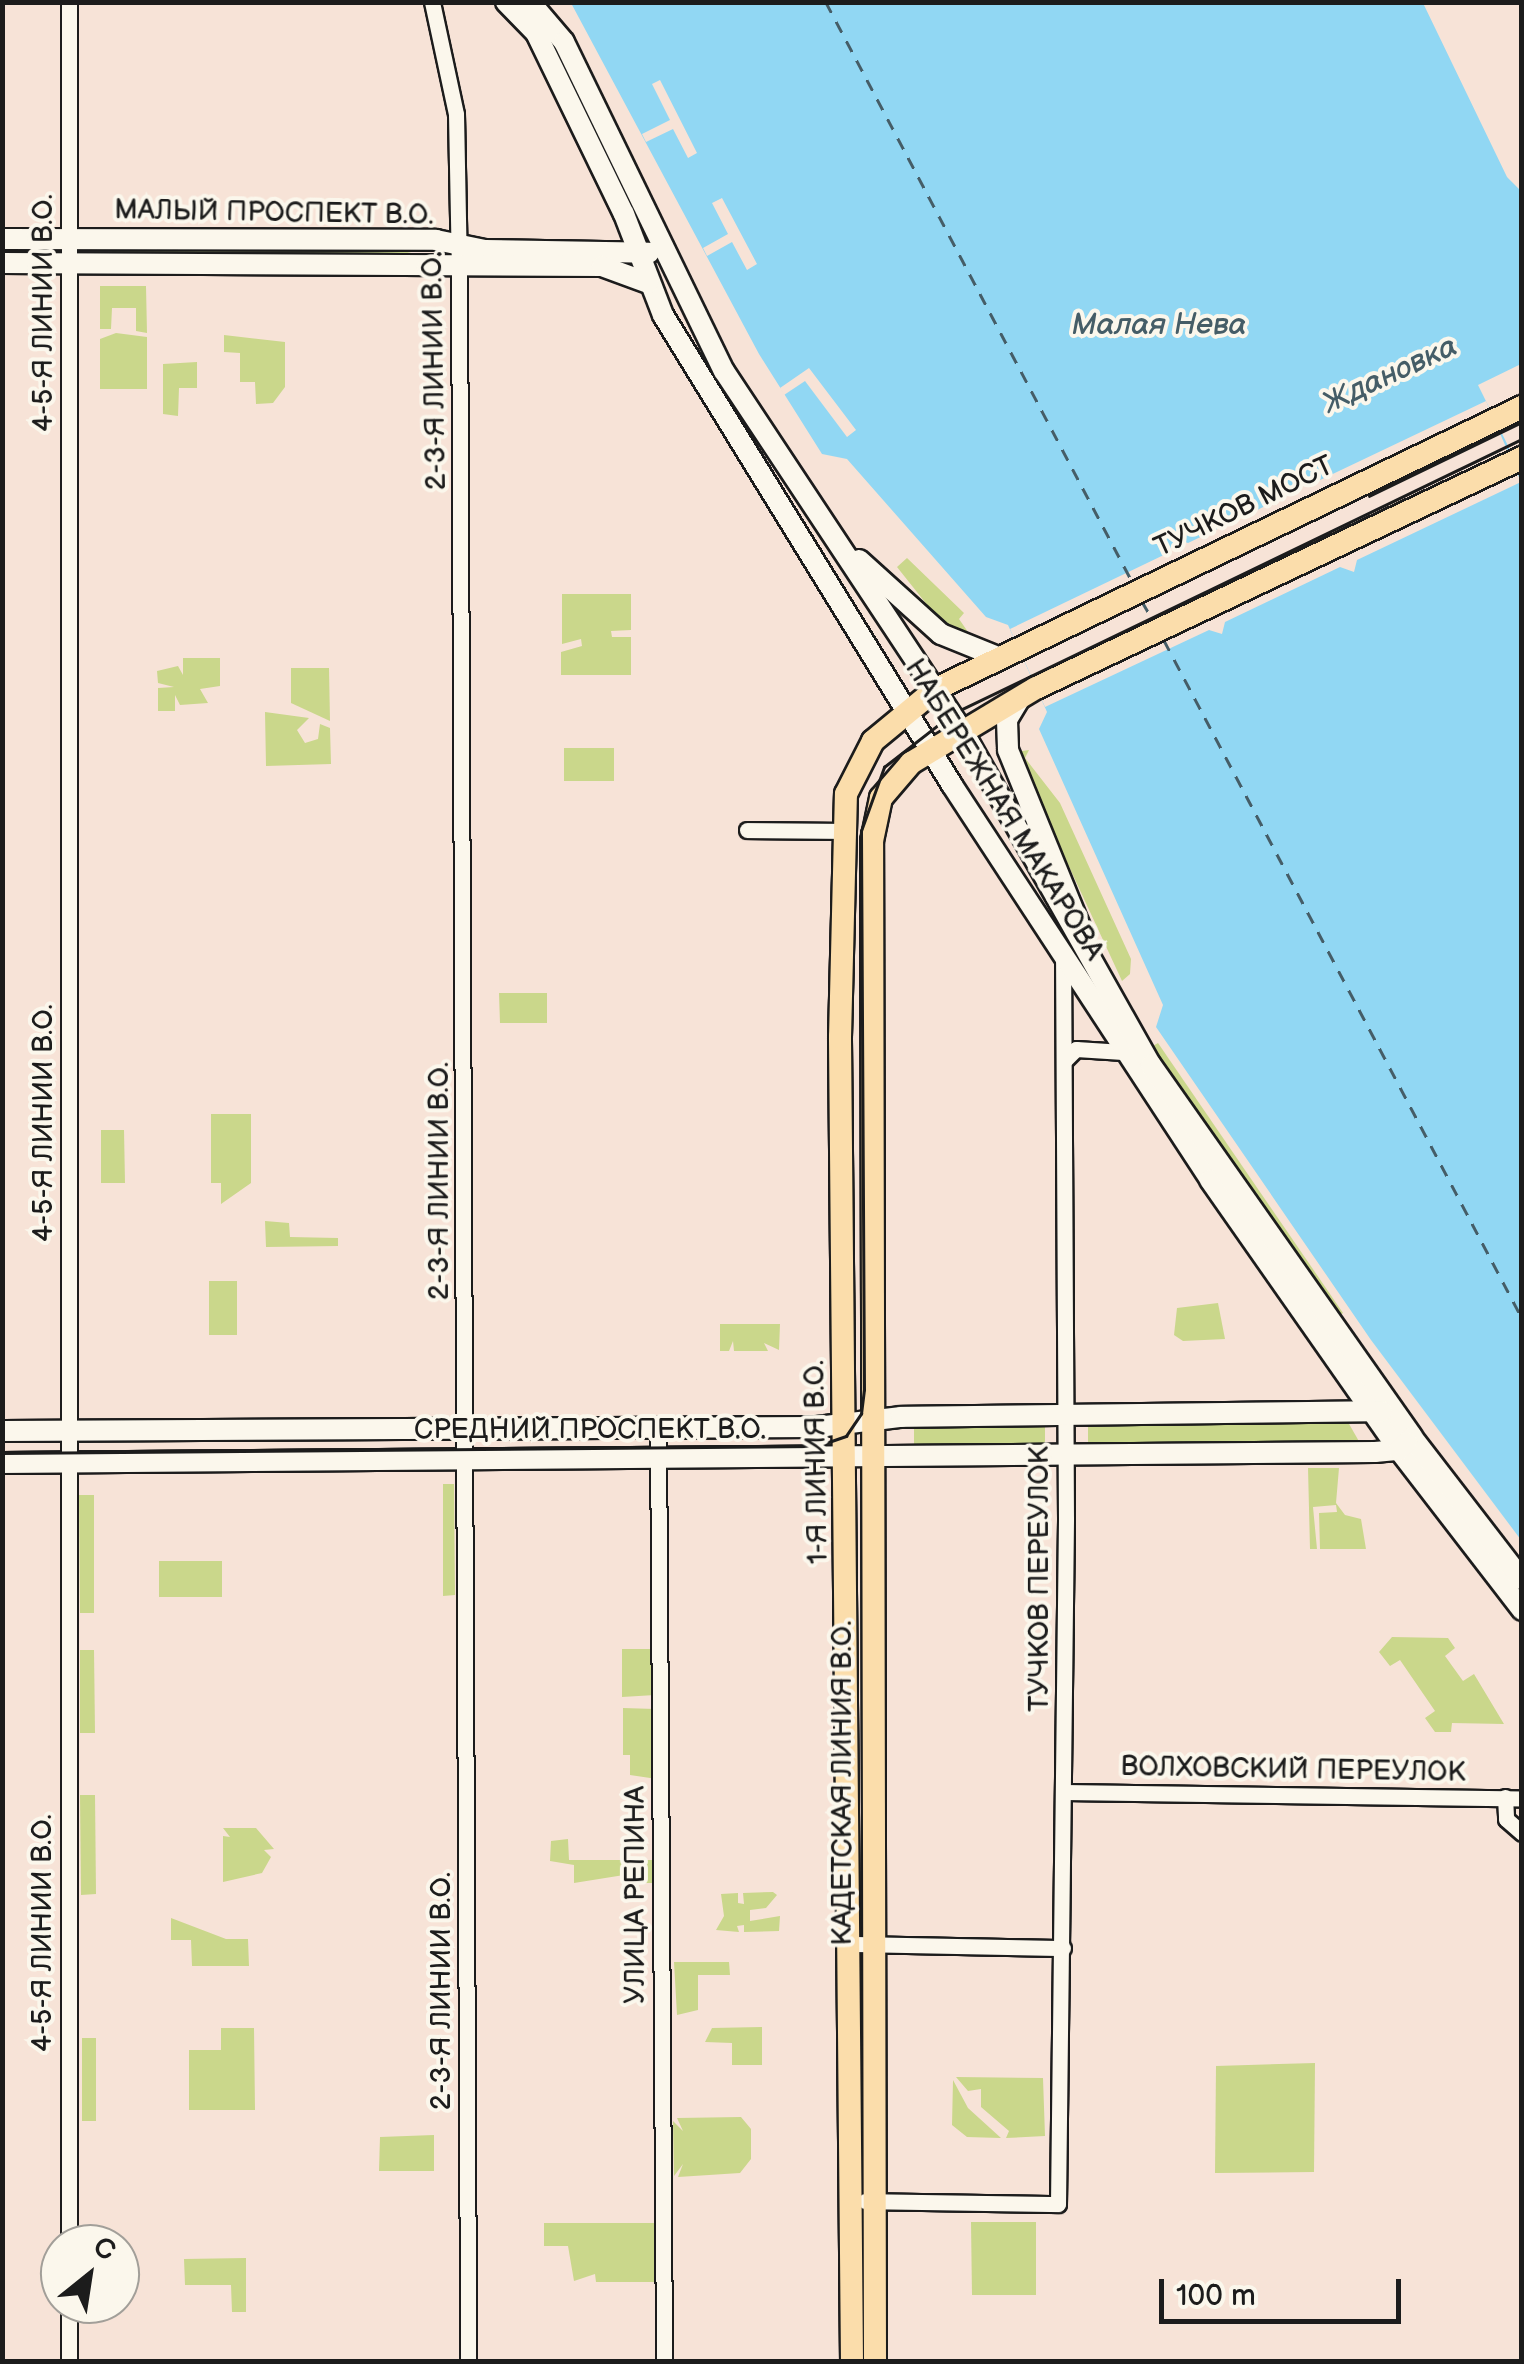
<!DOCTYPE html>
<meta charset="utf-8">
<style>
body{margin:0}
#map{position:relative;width:1524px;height:2364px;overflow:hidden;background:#f7e3d7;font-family:"Balsamiq Sans",sans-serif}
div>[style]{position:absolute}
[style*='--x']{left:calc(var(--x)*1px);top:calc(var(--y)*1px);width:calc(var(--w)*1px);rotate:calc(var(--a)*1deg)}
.green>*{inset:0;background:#cad78b}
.water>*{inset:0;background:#91d7f3}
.pier>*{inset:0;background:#f7e3d7}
.ferry>*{height:2.5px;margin-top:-1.25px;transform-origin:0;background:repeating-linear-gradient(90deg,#455d67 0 12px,transparent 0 22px)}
.roads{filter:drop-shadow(2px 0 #1c1c1c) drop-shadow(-2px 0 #1c1c1c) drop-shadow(0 2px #1c1c1c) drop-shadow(0 -2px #1c1c1c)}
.street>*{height:15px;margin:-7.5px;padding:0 7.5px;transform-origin:7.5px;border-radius:7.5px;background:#fbf7ec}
.secondary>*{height:20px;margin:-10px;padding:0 10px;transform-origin:10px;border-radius:10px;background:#fbf7ec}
.primary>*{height:22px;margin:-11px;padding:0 11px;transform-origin:11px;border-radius:11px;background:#fbddab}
.tram>*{height:2.5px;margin:-1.25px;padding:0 1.25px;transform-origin:1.25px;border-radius:1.25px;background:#1c1c1c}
span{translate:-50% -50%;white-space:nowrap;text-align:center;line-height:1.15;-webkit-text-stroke:8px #fbf7ec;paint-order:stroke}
.street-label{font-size:28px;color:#1c1c1c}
.water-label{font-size:30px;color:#455d67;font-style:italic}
.frame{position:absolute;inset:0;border:5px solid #1c1c1c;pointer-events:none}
.north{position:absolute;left:40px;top:2224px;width:100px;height:100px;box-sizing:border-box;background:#fbf7ec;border:2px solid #a29f99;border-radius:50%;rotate:30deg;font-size:28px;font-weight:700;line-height:40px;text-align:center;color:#1c1c1c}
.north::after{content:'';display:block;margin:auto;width:35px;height:45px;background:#1c1c1c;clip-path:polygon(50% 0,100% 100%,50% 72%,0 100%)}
.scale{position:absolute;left:1159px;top:2279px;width:242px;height:45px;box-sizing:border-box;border:5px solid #1c1c1c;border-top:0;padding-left:12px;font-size:30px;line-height:35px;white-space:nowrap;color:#1c1c1c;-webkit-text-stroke:8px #fbf7ec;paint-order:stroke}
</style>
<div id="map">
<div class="green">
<i style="clip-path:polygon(112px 245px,378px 245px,424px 256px,112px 257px)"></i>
<i style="clip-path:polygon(100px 286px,146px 286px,147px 333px,136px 331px,136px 308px,112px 308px,111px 329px,100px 329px)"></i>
<i style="clip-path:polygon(116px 333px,147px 337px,147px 389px,100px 389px,100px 339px)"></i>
<i style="clip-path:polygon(224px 335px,285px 342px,285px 387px,273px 403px,256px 404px,255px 382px,240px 382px,240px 353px,224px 352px)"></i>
<i style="clip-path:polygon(197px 362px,197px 388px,179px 388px,178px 416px,163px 414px,163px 364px)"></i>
<i style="clip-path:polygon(907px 558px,964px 613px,959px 619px,975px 642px,940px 621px,897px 567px)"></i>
<i style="clip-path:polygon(562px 594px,631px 594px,631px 630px,611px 631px,612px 637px,631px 637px,631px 675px,561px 675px,561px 652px,582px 646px,581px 639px,562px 644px)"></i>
<i style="clip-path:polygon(183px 658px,220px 658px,220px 686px,200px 689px,208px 703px,180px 705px,175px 695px,175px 711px,158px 711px,158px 688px,174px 687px,158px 683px,157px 671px,178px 666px,183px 675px)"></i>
<i style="clip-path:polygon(291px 668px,329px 668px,330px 721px,291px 703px)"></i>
<i style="clip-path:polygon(265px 712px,309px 718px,297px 730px,305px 743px,318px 739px,320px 724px,330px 728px,331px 764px,266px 766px)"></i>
<i style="clip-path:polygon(564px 748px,614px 748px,614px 781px,564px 781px)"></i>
<i style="clip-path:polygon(1029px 750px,1025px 758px,1060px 803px,1131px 959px,1130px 974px,1122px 981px,1016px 752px)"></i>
<i style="clip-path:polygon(499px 993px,547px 993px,547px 1023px,500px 1023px)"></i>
<i style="clip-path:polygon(1158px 1043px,1343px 1313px,1337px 1317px,1159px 1061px,1151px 1047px)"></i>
<i style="clip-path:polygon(211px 1114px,251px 1114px,251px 1183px,221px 1204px,221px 1183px,211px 1183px)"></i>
<i style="clip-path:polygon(101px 1130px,124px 1130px,125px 1183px,101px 1183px)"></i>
<i style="clip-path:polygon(265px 1221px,289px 1223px,290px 1237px,338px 1238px,338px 1246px,266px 1247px)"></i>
<i style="clip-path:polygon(209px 1281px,237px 1281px,237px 1335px,209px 1335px)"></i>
<i style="clip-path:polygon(1218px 1303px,1225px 1339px,1183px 1341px,1174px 1335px,1177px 1308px)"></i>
<i style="clip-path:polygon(720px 1324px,780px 1324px,779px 1350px,764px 1343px,768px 1351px,734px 1351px,733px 1341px,729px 1351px,720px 1351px)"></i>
<i style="clip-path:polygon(1348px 1422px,1361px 1445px,1088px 1447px,1088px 1425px)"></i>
<i style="clip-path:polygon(914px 1424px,1045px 1426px,1045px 1449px,914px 1447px)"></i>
<i style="clip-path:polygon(1308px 1468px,1339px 1468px,1336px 1503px,1345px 1515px,1361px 1519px,1366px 1549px,1320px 1549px,1319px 1513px,1337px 1512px,1336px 1505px,1313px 1507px,1317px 1549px,1310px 1549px)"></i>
<i style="clip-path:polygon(443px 1484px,454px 1484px,455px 1595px,443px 1596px)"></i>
<i style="clip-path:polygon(79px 1495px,94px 1495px,94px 1613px,80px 1613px)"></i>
<i style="clip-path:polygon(159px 1561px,222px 1561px,222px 1597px,159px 1597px)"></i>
<i style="clip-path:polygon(1392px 1637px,1448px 1638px,1455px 1648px,1445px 1656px,1463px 1681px,1474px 1674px,1504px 1724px,1452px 1723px,1451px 1732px,1435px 1732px,1425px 1718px,1435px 1711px,1400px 1660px,1390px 1666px,1379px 1652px)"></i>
<i style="clip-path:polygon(622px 1649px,656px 1649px,655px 1695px,622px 1697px)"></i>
<i style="clip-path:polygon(80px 1650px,94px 1650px,95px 1733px,80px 1733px)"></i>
<i style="clip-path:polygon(623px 1708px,655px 1709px,657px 1779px,630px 1775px,630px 1755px,623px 1755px)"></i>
<i style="clip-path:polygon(80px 1795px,95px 1795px,96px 1894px,81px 1895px)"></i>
<i style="clip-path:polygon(223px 1828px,256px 1828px,274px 1849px,264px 1850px,271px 1857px,262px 1873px,223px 1882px,223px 1836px,230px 1837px)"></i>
<i style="clip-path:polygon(568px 1839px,569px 1860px,656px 1860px,656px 1883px,625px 1883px,624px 1875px,574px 1883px,574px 1865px,550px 1861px,551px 1841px)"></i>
<i style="clip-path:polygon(773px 1892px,777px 1895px,766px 1908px,750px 1910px,750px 1921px,780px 1916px,779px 1931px,744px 1932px,744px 1925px,737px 1926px,739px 1932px,716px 1930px,724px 1916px,721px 1894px,738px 1893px,738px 1903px,744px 1904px,743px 1893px)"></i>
<i style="clip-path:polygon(171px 1918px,226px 1939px,248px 1939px,249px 1966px,192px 1966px,191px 1940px,171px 1940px)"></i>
<i style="clip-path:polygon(674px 1962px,729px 1962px,730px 1975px,698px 1975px,698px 2010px,677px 2015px)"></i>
<i style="clip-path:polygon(762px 2027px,762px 2065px,732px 2065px,732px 2043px,705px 2042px,712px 2028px)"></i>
<i style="clip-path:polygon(221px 2028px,254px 2028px,255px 2110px,189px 2110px,189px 2050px,221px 2050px)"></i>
<i style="clip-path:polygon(82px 2038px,96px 2038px,96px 2121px,82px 2121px)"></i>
<i style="clip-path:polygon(1315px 2063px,1314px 2172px,1215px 2173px,1216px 2066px)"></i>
<i style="clip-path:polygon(956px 2077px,1043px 2078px,1045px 2136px,1006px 2138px,1009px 2131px,981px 2107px,981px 2089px,968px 2091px)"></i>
<i style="clip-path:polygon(953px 2080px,968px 2108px,1001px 2138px,967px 2137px,952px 2125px)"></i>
<i style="clip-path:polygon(741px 2117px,751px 2129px,751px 2159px,740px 2173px,678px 2177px,683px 2164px,674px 2176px,673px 2121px,683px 2131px,677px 2118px)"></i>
<i style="clip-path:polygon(434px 2135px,434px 2171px,379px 2171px,380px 2137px)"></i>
<i style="clip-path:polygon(971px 2222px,1036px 2222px,1036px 2295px,972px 2295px)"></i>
<i style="clip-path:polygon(544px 2223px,658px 2223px,659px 2282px,596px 2282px,595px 2274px,574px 2281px,568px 2246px,544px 2246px)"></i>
<i style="clip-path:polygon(246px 2258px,246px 2312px,232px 2312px,231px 2285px,185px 2285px,184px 2259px)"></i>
</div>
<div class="water">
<i style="clip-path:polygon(571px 3px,1423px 3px,1507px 177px,1521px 191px,1521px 364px,1478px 385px,1522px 474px,1521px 1540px,1371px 1340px,1156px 1027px,1163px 1005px,1039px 729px,1047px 712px,1008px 625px,986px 617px,847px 459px,822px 454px,759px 354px)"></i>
</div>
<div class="pier">
<i style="clip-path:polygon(660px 80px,697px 153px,688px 158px,673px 129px,646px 142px,642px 134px,670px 120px,652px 84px)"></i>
<i style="clip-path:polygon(722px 198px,757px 264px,747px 270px,732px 242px,707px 256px,703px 248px,728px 234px,712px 203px)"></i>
<i style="clip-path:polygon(809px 368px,856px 430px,847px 437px,805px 381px,784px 395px,780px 388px)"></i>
<i style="clip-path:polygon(1486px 401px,1521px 482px,1357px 560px,1354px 572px,1340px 567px,1225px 622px,1222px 634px,1209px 630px,1045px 707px,1010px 629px,1170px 552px,1175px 538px,1188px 543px,1301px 489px,1305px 476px,1318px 481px)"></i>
</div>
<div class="ferry">
<i style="--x:826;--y:2;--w:659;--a:62.15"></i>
<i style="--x:1142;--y:601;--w:22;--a:60"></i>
<i style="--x:1164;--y:640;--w:767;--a:62.16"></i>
</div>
<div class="roads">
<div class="street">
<i style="--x:69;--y:2;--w:2242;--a:90"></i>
<i style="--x:432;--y:2;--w:115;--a:77.9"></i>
<i style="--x:456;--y:114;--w:151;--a:88.9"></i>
<i style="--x:459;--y:265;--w:2097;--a:89.75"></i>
<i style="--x:747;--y:830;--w:95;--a:0.6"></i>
<i style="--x:1064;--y:1061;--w:17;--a:-45"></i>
<i style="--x:1076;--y:1049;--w:47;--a:3.7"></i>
<i style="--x:658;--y:1428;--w:934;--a:89.63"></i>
<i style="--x:1064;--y:1792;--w:458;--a:0.8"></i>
<i style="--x:1505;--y:1797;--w:22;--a:87"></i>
<i style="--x:1506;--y:1819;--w:21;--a:41"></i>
<i style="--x:850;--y:1944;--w:213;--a:1.1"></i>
<i style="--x:865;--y:2201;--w:193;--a:0.9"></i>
<i style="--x:1058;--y:2204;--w:685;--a:-89.33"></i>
<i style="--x:1066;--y:1519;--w:564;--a:-90.3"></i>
<i style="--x:69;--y:2304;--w:58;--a:90"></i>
</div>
<div class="secondary">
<i style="--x:506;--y:2;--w:43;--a:45.9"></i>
<i style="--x:536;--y:33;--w:201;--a:64.1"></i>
<i style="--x:624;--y:214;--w:108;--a:68.9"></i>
<i style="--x:663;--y:315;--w:552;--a:58.41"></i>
<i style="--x:952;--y:785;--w:472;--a:56.8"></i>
<i style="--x:1210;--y:1180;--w:330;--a:55"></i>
<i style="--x:1399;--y:1450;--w:202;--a:52.4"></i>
<i style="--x:530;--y:2;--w:52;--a:49.6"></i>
<i style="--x:564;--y:42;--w:366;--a:64.1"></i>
<i style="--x:724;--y:371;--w:431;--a:56.5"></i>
<i style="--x:962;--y:730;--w:385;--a:60.6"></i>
<i style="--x:1151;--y:1065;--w:454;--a:54.9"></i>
<i style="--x:1412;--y:1437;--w:180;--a:52.4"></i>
<i style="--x:2;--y:239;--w:434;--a:0.1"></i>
<i style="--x:436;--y:240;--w:50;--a:11.5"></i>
<i style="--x:485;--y:250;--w:164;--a:1"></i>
<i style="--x:2;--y:263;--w:600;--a:0.29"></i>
<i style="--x:602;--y:266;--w:49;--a:20.3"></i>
<i style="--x:859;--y:560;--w:110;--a:42.1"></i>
<i style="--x:941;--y:634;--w:64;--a:22.1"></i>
<i style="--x:1020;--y:698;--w:26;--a:121"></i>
<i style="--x:1007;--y:720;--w:30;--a:88"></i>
<i style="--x:1008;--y:750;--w:190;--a:67.8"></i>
<i style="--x:2;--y:1431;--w:815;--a:-0.28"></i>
<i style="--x:817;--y:1427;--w:85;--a:-6.8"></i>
<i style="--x:901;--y:1417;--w:481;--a:-0.7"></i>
<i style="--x:2;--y:1463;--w:1373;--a:-0.46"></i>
<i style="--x:1375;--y:1452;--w:24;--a:-5"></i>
<i style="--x:1399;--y:1450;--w:11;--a:-45"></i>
</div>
<div class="primary">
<i style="--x:852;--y:2362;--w:1325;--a:-90.52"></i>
<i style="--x:840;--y:1037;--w:243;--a:-88.6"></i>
<i style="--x:846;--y:794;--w:59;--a:-63"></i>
<i style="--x:873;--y:741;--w:82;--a:-39.5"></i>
<i style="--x:936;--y:689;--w:650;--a:-25.7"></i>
<i style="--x:875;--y:2362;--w:1521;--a:-90.11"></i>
<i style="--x:872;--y:841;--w:44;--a:-78.2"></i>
<i style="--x:881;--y:798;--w:46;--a:-49.4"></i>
<i style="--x:911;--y:763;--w:146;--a:-31"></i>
<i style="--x:1036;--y:688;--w:538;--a:-25.33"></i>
</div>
</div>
<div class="tram">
<i style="--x:1369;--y:496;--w:170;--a:-25.8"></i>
<i style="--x:2;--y:1453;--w:815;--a:-0.49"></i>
<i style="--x:817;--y:1446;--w:31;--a:-19"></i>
<i style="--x:846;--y:1436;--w:27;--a:-56"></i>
<i style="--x:861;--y:1414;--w:24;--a:-83"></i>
<i style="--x:864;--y:1390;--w:559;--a:-90.31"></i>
<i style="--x:861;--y:831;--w:68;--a:-70.2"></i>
<i style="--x:884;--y:767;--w:86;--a:-37.9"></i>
<i style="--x:952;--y:714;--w:633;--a:-25.76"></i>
</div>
<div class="street-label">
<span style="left:274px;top:213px;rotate:1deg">МАЛЫЙ ПРОСПЕКТ В.О.</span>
<span style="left:44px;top:313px;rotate:-90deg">4-5-Я ЛИНИИ В.О.</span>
<span style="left:435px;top:371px;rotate:-91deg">2-3-Я ЛИНИИ В.О.</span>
<span style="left:1244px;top:507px;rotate:-26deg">ТУЧКОВ МОСТ</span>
<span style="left:1004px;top:810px;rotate:58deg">НАБЕРЕЖНАЯ МАКАРОВА</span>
<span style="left:44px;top:1123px;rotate:-90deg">4-5-Я ЛИНИИ В.О.</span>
<span style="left:440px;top:1181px;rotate:-90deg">2-3-Я ЛИНИИ В.О.</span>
<span style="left:590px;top:1430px">СРЕДНИЙ ПРОСПЕКТ В.О.</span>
<span style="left:817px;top:1462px;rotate:-91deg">1-Я ЛИНИЯ В.О.</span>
<span style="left:1040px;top:1579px;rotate:-90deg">ТУЧКОВ ПЕРЕУЛОК</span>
<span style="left:1293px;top:1770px;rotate:1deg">ВОЛХОВСКИЙ ПЕРЕУЛОК</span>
<span style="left:843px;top:1783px;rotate:-90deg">КАДЕТСКАЯ ЛИНИЯ В.О.</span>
<span style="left:636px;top:1895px;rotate:-90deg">УЛИЦА РЕПИНА</span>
<span style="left:43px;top:1933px;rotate:-90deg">4-5-Я ЛИНИИ В.О.</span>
<span style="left:442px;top:1991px;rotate:-90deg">2-3-Я ЛИНИИ В.О.</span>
</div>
<div class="water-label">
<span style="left:1159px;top:325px">Малая Нева</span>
<span style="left:1390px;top:375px;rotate:-25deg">Ждановка</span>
</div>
<div class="frame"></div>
<div class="north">С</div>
<div class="scale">100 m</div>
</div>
